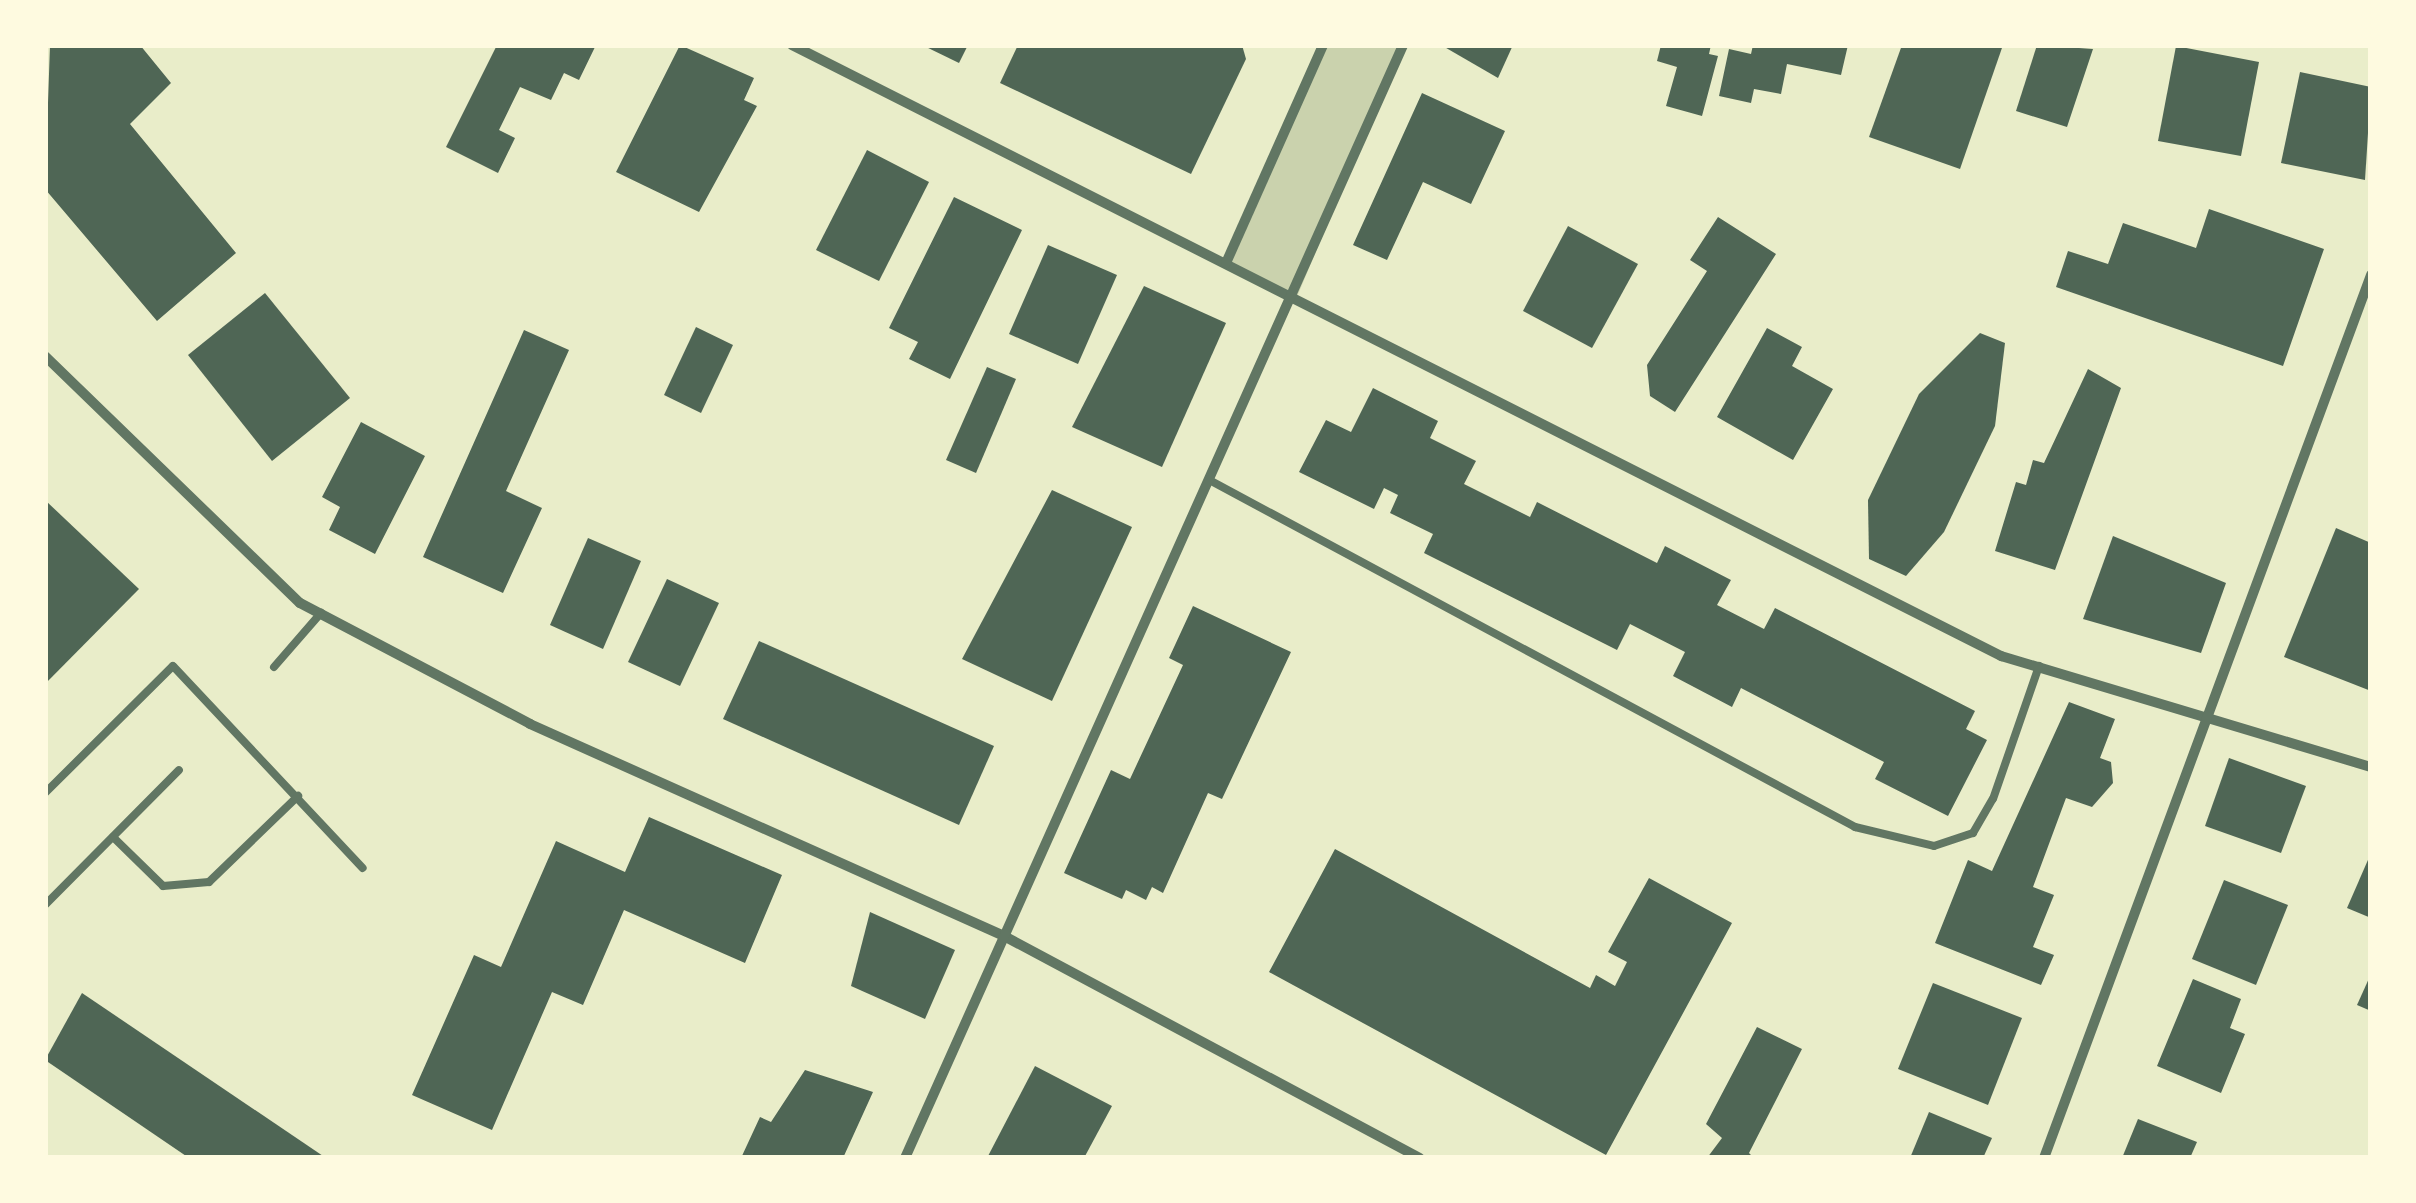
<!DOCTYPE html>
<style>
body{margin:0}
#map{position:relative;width:2416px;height:1203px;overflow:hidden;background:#e9edc9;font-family:"PT Serif",serif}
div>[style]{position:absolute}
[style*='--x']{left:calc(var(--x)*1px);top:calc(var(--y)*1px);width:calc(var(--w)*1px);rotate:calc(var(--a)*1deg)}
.green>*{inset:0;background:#cad2ad}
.building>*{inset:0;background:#4f6655}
.service>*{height:8px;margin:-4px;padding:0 4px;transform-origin:4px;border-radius:4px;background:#617663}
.minor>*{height:10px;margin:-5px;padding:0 5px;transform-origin:5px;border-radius:5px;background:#617663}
span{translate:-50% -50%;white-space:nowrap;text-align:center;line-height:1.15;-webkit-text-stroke:9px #fefae0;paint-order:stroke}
.frame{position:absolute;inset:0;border:48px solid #fefae0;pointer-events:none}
</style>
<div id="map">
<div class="green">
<i style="clip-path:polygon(1323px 45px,1403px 45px,1296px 299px,1226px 263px)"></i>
</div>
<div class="building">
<i style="clip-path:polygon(50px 45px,140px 45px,171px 83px,130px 124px,236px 253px,157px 321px,45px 189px)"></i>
<i style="clip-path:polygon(497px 45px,595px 47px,579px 80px,564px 73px,551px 100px,520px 87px,499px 130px,515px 138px,498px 173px,446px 147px)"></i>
<i style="clip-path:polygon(680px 45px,754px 78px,744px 100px,757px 106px,699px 212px,616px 172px)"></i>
<i style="clip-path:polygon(922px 45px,968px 45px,959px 63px)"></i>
<i style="clip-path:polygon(1018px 45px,1242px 45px,1246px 59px,1191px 174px,1000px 83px)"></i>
<i style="clip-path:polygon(1441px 45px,1513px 45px,1498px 78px)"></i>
<i style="clip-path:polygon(1661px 45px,1711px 45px,1709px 54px,1718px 56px,1702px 116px,1666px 106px,1677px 67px,1657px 61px)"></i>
<i style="clip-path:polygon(1753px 45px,1848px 45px,1841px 75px,1787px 64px,1781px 94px,1754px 89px,1751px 103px,1719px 96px,1729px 49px,1751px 54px)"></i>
<i style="clip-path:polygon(1902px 45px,2003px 45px,1960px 169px,1869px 137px)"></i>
<i style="clip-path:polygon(2037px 45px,2093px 49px,2067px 127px,2016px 111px)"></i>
<i style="clip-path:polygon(2176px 46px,2259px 62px,2241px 156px,2158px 141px)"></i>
<i style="clip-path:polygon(2300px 72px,2371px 87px,2365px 180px,2281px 163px)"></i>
<i style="clip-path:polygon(1422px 93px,1505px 131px,1471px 204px,1423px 182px,1387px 260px,1353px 245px)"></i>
<i style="clip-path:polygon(867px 150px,929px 182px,879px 281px,816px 250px)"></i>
<i style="clip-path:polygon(954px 197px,1022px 230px,950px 379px,909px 359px,918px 342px,889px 328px)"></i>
<i style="clip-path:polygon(2209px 209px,2324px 249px,2283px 366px,2056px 287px,2068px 251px,2108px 264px,2123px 223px,2196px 248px)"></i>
<i style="clip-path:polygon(1718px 217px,1776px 254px,1675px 412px,1650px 396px,1647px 365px,1707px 271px,1690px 260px)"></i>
<i style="clip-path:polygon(1568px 226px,1638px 264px,1592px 348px,1523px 311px)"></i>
<i style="clip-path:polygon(1048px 245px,1117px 275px,1078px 364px,1009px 334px)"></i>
<i style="clip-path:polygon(1144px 286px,1226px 323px,1162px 467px,1072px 427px)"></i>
<i style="clip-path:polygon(265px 293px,350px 398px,272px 461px,188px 355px)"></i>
<i style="clip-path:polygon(696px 327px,733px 345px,701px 413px,664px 395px)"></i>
<i style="clip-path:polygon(1767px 328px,1802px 347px,1792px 366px,1833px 389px,1793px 460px,1717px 417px)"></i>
<i style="clip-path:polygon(524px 330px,569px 350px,506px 491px,542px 508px,503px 593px,423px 557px)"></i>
<i style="clip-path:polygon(1980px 333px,2005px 343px,1995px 426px,1944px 532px,1906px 576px,1869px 559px,1868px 500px,1919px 394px)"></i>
<i style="clip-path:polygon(987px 367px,1016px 379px,976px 473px,946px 460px)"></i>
<i style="clip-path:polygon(2088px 369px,2121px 388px,2055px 570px,1995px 551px,2016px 482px,2026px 485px,2033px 460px,2044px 463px)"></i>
<i style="clip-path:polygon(1373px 388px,1438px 421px,1430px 438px,1476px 461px,1464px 484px,1530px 517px,1537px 502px,1657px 563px,1665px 546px,1731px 580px,1717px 605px,1764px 629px,1775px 608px,1975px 711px,1966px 729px,1987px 740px,1948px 816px,1875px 779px,1884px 762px,1741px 688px,1732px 707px,1673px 676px,1685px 652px,1630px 624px,1617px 650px,1424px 553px,1433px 534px,1390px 513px,1398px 495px,1384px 488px,1374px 509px,1299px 472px,1326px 420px,1351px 432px)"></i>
<i style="clip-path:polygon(361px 422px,425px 456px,375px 554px,329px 530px,340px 507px,322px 497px)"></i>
<i style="clip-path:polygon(1052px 490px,1132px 527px,1052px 701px,962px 659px)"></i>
<i style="clip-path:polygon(45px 500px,139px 589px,45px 684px)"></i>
<i style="clip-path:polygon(2336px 528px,2371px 543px,2371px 691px,2284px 657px)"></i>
<i style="clip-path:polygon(2113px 536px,2226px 583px,2201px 653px,2083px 619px)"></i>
<i style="clip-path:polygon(588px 538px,641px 561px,603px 649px,550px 625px)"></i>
<i style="clip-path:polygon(667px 579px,719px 603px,680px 686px,628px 662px)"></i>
<i style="clip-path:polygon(1193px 606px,1291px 652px,1222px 799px,1208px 793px,1163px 893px,1152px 887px,1146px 900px,1126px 890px,1122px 899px,1064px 873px,1111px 770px,1130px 779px,1183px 665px,1169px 658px)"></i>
<i style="clip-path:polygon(759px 641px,994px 746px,959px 825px,723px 719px)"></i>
<i style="clip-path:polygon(2069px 702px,2115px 719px,2100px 758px,2111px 762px,2113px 783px,2092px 807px,2066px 798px,2033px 887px,2054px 895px,2033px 947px,2054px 955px,2041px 985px,1935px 943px,1968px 860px,1992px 871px)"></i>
<i style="clip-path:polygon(2229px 758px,2306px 786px,2281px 853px,2205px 826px)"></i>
<i style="clip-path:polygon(649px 817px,782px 875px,745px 963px,624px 910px,583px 1005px,552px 992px,492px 1130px,412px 1095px,474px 955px,501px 967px,556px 841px,625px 872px)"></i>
<i style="clip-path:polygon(1335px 849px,1590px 988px,1596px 975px,1615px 986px,1627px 962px,1608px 952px,1649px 878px,1732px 923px,1606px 1155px,1269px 972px)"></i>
<i style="clip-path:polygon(2371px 853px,2371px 918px,2347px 908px)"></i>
<i style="clip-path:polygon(2224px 880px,2288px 905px,2256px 985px,2192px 959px)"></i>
<i style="clip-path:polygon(870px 912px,955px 950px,925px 1019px,851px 986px)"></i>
<i style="clip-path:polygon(2371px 974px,2371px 1011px,2357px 1005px)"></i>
<i style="clip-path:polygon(2193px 979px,2241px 999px,2230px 1028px,2245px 1034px,2221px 1093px,2157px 1066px)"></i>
<i style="clip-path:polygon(1933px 983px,2022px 1018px,1988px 1105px,1898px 1069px)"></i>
<i style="clip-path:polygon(82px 993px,326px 1158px,189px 1158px,45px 1060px)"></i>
<i style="clip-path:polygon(1757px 1027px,1802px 1049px,1749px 1153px,1754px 1158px,1707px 1158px,1722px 1138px,1706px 1124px)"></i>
<i style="clip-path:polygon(1035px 1066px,1112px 1106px,1084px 1158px,987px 1158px)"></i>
<i style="clip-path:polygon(805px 1070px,873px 1092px,843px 1158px,741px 1158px,760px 1117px,771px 1122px)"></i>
<i style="clip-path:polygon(1929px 1112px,1992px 1138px,1983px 1158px,1910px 1158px)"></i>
<i style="clip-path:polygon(2138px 1119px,2197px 1142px,2190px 1158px,2122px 1158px)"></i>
</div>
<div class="service">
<i style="--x:1213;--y:482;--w:729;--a:28.25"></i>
<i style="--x:1855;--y:827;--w:81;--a:13.5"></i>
<i style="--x:1934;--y:846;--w:41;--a:-18.4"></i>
<i style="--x:1973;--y:833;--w:39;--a:-60"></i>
<i style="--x:1993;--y:799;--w:141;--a:-70.9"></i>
<i style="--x:274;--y:667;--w:72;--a:-49"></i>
<i style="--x:45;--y:793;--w:180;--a:-44.8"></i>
<i style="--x:173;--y:666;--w:277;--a:46.8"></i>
<i style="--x:113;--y:837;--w:70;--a:44.4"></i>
<i style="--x:163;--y:886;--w:46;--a:-5"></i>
<i style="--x:209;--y:882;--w:124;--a:-44"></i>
<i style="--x:45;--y:905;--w:190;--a:-45.2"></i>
</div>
<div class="minor">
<i style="--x:792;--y:45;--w:1355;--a:26.81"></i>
<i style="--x:2001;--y:656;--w:386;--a:16.7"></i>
<i style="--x:1226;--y:263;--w:239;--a:-66"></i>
<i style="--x:45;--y:356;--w:355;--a:44.1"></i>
<i style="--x:300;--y:603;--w:260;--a:27.7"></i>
<i style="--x:530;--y:724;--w:519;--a:24.1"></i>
<i style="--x:1004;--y:936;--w:471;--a:28.1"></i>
<i style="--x:905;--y:1158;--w:1219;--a:-65.89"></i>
<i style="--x:2044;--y:1158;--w:942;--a:-69.68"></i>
</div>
<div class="frame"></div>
</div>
